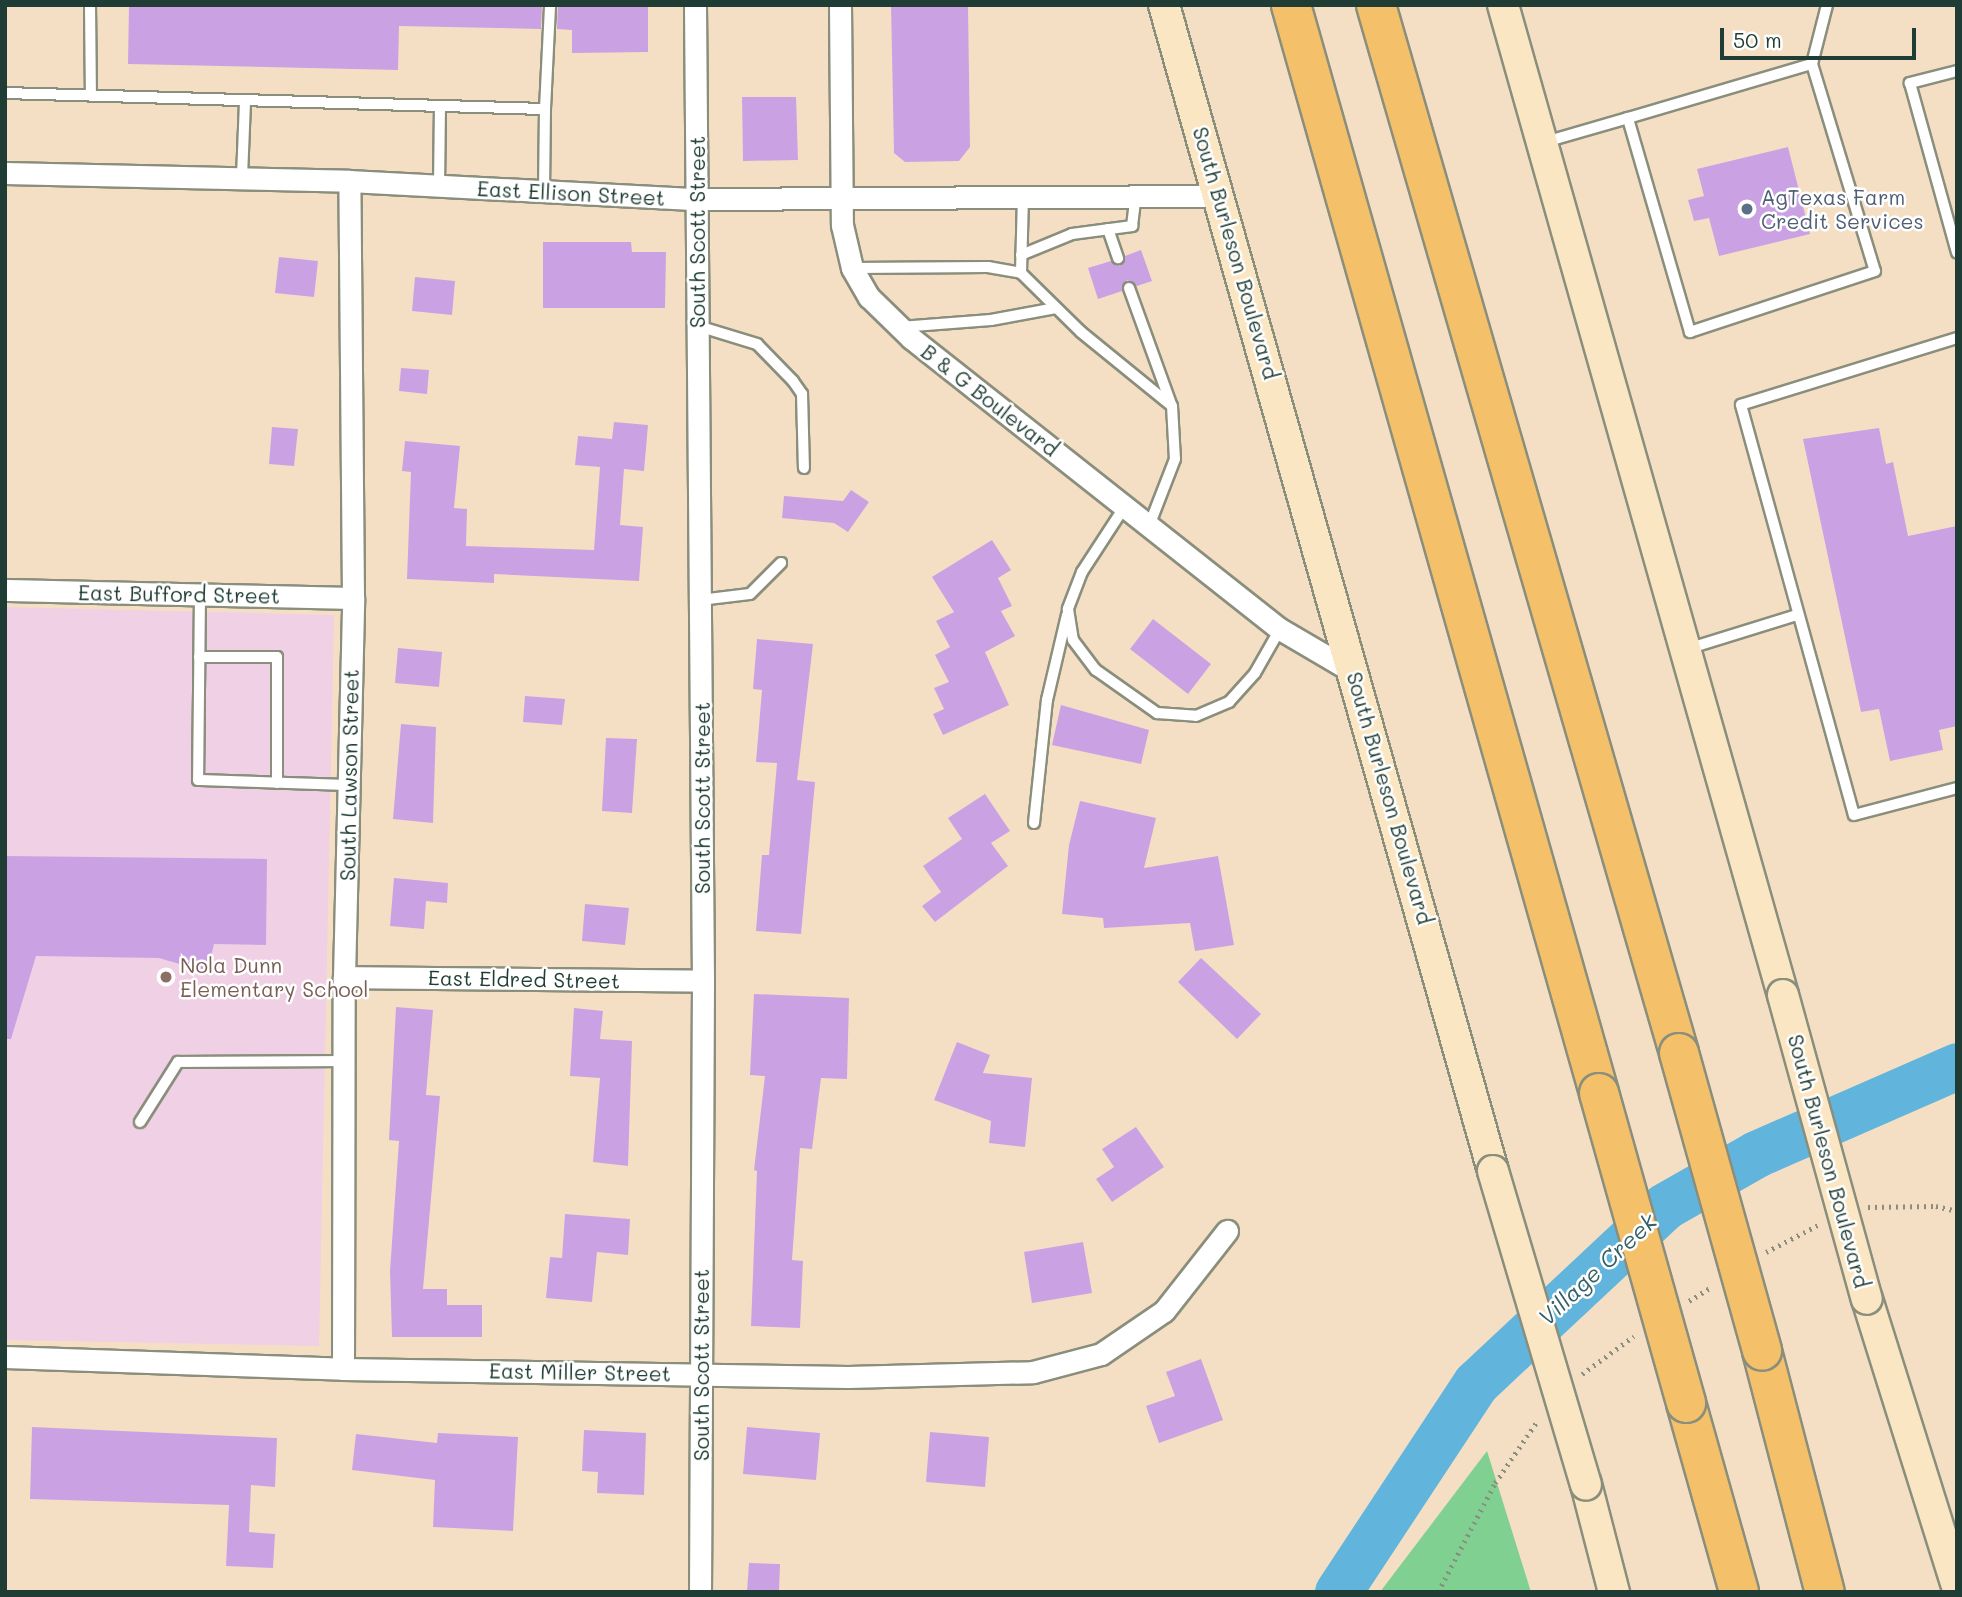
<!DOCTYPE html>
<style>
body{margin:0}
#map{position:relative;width:1962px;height:1597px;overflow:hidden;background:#f5dfc4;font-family:Mali,sans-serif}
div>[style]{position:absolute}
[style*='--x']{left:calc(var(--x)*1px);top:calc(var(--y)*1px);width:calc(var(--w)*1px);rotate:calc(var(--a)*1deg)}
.built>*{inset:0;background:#f0d0e4}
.green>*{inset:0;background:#7fd091}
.river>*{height:47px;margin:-23.5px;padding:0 23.5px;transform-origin:23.5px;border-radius:23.5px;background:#61b5dd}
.building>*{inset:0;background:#caa2e4}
.path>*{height:4.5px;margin-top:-2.25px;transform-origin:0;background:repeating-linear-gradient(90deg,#8a8e7c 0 2px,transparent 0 7px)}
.roads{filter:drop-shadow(2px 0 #8a8e7c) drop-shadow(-2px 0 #8a8e7c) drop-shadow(0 2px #8a8e7c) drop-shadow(0 -2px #8a8e7c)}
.service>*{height:10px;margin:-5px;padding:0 5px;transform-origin:5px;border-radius:5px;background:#fff}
.minor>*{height:21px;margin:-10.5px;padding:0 10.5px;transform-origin:10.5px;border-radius:10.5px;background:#fff}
.secondary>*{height:30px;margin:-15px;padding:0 15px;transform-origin:15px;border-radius:15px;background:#fbe6c3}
.motorway>*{height:38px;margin:-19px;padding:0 19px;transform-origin:19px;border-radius:19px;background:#f4c16a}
.bridges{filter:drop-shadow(2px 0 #8a8e7c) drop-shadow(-2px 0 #8a8e7c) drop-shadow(0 2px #8a8e7c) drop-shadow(0 -2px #8a8e7c)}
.secondary-bridge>*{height:30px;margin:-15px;padding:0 15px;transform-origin:15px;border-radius:15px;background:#fbe6c3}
.motorway-bridge>*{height:38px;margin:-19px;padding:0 19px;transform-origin:19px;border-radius:19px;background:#f4c16a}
.dots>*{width:19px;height:19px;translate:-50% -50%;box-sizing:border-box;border:4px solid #fff;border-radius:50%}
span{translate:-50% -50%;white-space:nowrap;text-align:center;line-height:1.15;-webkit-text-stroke:5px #fff;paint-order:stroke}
.street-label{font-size:21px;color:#1f3d34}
.service-label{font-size:21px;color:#4e5e75}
.left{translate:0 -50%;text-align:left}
.education-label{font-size:21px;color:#785e54}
.water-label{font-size:23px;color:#336167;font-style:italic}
.frame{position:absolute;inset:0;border:7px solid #1f3d34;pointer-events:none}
.scale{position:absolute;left:1720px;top:28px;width:196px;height:32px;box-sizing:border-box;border:4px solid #1f3d34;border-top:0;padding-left:9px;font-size:21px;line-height:24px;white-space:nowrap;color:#1f3d34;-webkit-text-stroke:5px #fff;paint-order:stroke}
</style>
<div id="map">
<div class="built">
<i style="clip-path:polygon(5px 607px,334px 615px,319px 1346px,5px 1340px)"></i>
</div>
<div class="green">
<i style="clip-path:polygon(1487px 1451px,1531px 1592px,1380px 1592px)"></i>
</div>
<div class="river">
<i style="--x:1338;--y:1592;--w:250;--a:-56.6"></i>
<i style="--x:1476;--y:1383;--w:259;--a:-43.1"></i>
<i style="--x:1665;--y:1206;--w:105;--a:-29.7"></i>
<i style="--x:1756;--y:1154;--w:219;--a:-23.6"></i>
</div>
<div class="building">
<i style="clip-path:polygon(129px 5px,542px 5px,541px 29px,399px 26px,398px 70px,128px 64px)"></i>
<i style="clip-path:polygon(558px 5px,648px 5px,648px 52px,572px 53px,572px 30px,557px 29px)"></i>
<i style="clip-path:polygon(891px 5px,968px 5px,970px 147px,959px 161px,905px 162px,894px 153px)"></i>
<i style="clip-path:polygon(742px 97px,796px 97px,798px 160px,743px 161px)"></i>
<i style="clip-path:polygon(1788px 147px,1810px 234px,1719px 256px,1709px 218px,1694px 221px,1688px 200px,1704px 196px,1697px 169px)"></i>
<i style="clip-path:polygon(543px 242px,631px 242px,632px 252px,666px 252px,665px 308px,543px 308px)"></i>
<i style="clip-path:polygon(1141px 250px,1152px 281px,1137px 286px,1127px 280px,1122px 291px,1098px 299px,1088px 268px,1111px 261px,1120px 266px,1125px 256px)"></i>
<i style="clip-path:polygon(279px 257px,318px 261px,314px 297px,275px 293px)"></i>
<i style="clip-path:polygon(415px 277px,455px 281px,452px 315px,412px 311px)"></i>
<i style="clip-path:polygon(401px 368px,429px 370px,427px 394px,399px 391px)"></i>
<i style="clip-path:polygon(614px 422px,648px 425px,644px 471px,624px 469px,620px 525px,643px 527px,639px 581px,494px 574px,494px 583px,407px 579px,411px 472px,402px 471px,405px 441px,460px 446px,454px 508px,467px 509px,466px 546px,594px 550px,600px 467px,575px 465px,578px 436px,612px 439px)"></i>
<i style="clip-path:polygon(272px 427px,298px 429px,294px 466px,269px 464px)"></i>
<i style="clip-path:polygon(1879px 428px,1886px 464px,1893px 462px,1908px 536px,1957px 526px,1957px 726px,1939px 730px,1943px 750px,1890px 761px,1879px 709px,1861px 712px,1803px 439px)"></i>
<i style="clip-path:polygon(851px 490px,869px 502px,848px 532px,834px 523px,782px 518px,784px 496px,843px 501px)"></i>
<i style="clip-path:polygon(992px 540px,1011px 570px,998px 578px,1012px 606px,1001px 611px,1015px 636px,985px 652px,1009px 705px,943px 735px,933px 714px,944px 709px,934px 688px,949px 682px,935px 655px,950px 647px,936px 621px,954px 612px,932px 577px)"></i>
<i style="clip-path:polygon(1153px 619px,1211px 664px,1188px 694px,1130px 649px)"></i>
<i style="clip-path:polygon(757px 639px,813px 644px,797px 780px,815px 782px,801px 934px,756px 931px,762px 855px,769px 855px,777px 763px,756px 762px,762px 690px,753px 689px)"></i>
<i style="clip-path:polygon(398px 648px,442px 652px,439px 687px,395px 683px)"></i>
<i style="clip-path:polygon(525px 696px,565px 699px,562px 725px,523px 722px)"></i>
<i style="clip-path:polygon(1061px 705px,1149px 730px,1141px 764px,1052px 745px)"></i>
<i style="clip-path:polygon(401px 724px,436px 727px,433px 823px,393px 819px)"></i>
<i style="clip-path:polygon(606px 738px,637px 739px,632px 813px,602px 811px)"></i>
<i style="clip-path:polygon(985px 794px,1010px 831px,991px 843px,1008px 866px,935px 922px,922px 906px,941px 892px,923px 866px,962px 839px,948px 818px)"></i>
<i style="clip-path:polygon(1080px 801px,1156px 818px,1144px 868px,1218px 856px,1234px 945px,1195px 951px,1190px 923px,1104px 928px,1103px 918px,1062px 914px,1069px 845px)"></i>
<i style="clip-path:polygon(5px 856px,267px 859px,266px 945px,214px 944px,207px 972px,159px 958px,36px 956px,11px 1039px,5px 1039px)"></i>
<i style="clip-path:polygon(394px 878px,448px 883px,447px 903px,426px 901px,424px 929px,390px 926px)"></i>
<i style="clip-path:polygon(585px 904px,629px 908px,625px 945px,582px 941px)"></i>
<i style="clip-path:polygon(1201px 958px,1261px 1014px,1237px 1039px,1178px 982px)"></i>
<i style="clip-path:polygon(754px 994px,849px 998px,847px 1079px,821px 1078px,812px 1149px,800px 1148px,792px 1260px,803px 1261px,800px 1328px,751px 1326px,757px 1171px,754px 1170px,765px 1076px,750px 1075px)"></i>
<i style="clip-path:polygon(396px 1007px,433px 1010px,426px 1095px,440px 1096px,423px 1289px,447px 1289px,447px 1305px,482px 1305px,482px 1337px,392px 1337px,390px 1271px,399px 1141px,389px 1140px)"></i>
<i style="clip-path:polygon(574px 1008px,603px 1011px,600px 1039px,632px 1041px,628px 1166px,593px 1162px,600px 1078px,570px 1076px)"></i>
<i style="clip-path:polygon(957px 1042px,990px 1055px,983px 1073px,1032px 1078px,1025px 1147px,989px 1143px,991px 1121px,934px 1100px)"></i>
<i style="clip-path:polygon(1136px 1127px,1164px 1167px,1112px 1202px,1096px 1179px,1114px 1167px,1102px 1149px)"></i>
<i style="clip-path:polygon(565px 1214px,630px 1219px,628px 1255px,597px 1252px,592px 1302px,546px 1298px,550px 1257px,562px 1258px)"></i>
<i style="clip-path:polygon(1083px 1242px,1092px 1293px,1032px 1303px,1024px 1252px)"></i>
<i style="clip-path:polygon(1201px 1359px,1223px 1420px,1159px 1443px,1146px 1406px,1175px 1396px,1166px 1372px)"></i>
<i style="clip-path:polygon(32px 1427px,277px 1438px,275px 1487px,251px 1485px,249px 1532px,275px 1534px,273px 1568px,226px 1566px,229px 1505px,30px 1499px)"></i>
<i style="clip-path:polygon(747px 1427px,820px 1433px,816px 1480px,743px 1474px)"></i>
<i style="clip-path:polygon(584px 1430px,646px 1433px,644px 1495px,597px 1493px,598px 1472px,582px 1471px)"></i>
<i style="clip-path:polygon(930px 1432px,989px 1437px,985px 1487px,926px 1482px)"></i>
<i style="clip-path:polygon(438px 1433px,518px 1437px,513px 1531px,433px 1527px,435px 1480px,352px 1470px,356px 1434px,437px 1443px)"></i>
<i style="clip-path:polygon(749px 1563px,780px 1564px,779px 1592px,747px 1592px)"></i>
</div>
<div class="path">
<i style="--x:1868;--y:1207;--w:68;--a:-0.8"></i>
<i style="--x:1936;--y:1206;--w:22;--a:13"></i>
<i style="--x:1766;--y:1252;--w:61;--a:-27.4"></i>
<i style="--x:1689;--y:1301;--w:26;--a:-32"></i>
<i style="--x:1582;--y:1374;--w:64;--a:-36.2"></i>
<i style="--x:1438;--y:1592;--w:123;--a:-62.4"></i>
<i style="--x:1495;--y:1483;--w:76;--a:-55.7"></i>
</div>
<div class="roads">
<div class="service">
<i style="--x:90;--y:5;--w:89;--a:89.4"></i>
<i style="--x:1812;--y:64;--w:61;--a:-75.7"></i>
<i style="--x:1957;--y:71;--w:49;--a:165.7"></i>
<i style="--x:1910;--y:83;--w:176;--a:74.5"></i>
<i style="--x:5;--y:93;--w:540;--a:1.7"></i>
<i style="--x:545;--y:109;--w:81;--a:90.7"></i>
<i style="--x:545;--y:109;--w:104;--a:-87.2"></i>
<i style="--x:1545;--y:142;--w:86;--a:-16.1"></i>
<i style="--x:1628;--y:118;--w:192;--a:-16.4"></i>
<i style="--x:1812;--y:64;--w:216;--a:73.1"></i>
<i style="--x:1875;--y:271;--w:195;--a:161.8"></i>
<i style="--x:1690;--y:332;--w:223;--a:-106.2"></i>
<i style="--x:242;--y:177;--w:75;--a:-87.7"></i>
<i style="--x:439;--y:187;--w:79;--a:-89.3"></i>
<i style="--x:1023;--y:196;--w:77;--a:91.5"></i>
<i style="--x:1021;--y:273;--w:84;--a:44.5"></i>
<i style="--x:1081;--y:332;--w:117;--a:39.1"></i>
<i style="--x:1172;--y:406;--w:53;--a:86.8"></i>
<i style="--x:1175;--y:459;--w:72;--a:111.2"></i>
<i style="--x:1108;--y:229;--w:31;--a:71"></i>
<i style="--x:1021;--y:255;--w:55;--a:-22.4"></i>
<i style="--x:1072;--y:234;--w:61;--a:-7.6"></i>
<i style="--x:1132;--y:226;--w:31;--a:-83"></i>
<i style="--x:853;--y:268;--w:135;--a:-0.4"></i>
<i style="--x:988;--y:267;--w:34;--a:10"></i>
<i style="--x:1129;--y:288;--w:123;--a:70.1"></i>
<i style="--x:698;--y:326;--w:62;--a:17"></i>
<i style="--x:757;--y:344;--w:52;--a:45.8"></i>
<i style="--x:793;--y:381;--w:16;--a:55"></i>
<i style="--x:802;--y:394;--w:74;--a:88.5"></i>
<i style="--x:900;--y:327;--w:91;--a:-4.4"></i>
<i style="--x:991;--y:320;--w:66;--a:-10.5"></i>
<i style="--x:1957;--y:338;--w:226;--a:162.8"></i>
<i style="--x:1741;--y:405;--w:425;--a:74.6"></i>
<i style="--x:1854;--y:815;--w:106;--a:-14.7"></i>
<i style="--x:1125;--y:506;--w:79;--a:123.1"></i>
<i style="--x:1082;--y:572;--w:40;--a:111"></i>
<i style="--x:1068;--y:609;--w:31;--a:81"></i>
<i style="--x:1073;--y:640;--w:38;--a:53"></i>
<i style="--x:1096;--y:670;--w:75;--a:35.2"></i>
<i style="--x:1157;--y:713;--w:39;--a:4"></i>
<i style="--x:1196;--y:716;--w:36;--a:-23"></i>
<i style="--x:1229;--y:702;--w:39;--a:-48"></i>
<i style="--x:1255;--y:673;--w:51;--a:-60.4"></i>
<i style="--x:200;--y:595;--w:185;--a:90.6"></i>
<i style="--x:198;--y:780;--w:151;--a:1.9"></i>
<i style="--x:700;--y:600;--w:50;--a:-6.8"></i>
<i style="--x:750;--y:594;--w:44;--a:-45"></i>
<i style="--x:1687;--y:649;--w:115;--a:-17.2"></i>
<i style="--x:199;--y:657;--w:78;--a:0"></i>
<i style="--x:277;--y:657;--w:126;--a:90"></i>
<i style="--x:1034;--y:823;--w:124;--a:-84"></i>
<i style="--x:1047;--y:700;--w:87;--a:-76.8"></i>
<i style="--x:140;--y:1122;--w:71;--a:-57.7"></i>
<i style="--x:178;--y:1062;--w:166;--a:-0.3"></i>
</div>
<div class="minor">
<i style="--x:695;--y:5;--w:976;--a:89.53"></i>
<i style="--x:703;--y:981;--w:611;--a:90.28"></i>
<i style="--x:840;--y:5;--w:220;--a:89.5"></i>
<i style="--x:842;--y:225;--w:44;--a:76.9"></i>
<i style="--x:852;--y:268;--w:34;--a:60"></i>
<i style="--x:869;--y:297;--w:59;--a:44.3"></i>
<i style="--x:911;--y:338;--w:470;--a:38.3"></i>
<i style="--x:1280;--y:629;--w:87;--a:30.4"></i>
<i style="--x:5;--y:173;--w:344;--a:1.3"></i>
<i style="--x:349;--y:181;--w:348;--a:3"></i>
<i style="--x:697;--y:199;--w:523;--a:-0.33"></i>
<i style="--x:5;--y:590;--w:348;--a:1.3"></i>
<i style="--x:344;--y:977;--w:359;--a:0.6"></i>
<i style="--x:5;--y:1357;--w:338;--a:2"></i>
<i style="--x:343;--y:1369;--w:505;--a:0.91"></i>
<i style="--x:848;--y:1377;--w:185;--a:-1.5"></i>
<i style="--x:1033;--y:1372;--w:70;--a:-14.8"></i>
<i style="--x:1101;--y:1354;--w:76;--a:-34.3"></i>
<i style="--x:1164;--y:1311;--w:102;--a:-51.8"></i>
<i style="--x:343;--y:1369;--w:392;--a:-89.9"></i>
<i style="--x:344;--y:977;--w:379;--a:-88.6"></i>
<i style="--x:353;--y:598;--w:417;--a:-90.5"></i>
</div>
<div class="secondary">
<i style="--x:1164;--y:5;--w:1212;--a:74.24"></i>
<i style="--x:1503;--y:5;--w:1029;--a:74.21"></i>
<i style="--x:1867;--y:1299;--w:302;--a:72.6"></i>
<i style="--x:1586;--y:1484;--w:112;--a:75.5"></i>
</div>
<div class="motorway">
<i style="--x:1291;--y:5;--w:1131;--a:74.19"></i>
<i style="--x:1376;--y:5;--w:1091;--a:73.87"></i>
<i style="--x:1762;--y:1351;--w:249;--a:75.4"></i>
<i style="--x:1686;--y:1403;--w:196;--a:74.3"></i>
</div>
</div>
<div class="bridges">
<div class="secondary-bridge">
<i style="--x:1783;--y:995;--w:315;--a:74.6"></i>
<i style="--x:1493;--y:1171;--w:327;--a:73.5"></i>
</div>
<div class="motorway-bridge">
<i style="--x:1679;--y:1053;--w:309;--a:74.4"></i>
<i style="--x:1599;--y:1093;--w:322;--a:74.3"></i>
</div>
</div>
<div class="dots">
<i style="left:1747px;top:209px;background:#5c6f8a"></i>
<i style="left:166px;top:977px;background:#8d6e63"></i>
</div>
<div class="street-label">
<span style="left:571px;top:193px;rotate:3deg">East Ellison Street</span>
<span style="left:697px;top:232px;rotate:-90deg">South Scott Street</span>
<span style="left:1236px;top:253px;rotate:74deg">South Burleson Boulevard</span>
<span style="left:990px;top:400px;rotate:38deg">B &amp; G Boulevard</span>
<span style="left:179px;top:594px;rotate:1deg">East Bufford Street</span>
<span style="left:349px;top:775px;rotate:-89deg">South Lawson Street</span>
<span style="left:702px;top:798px;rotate:-90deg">South Scott Street</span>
<span style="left:1390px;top:798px;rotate:74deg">South Burleson Boulevard</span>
<span style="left:524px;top:979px;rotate:1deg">East Eldred Street</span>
<span style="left:1829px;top:1161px;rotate:75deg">South Burleson Boulevard</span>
<span style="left:701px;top:1365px;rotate:-90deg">South Scott Street</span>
<span style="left:580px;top:1372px;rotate:1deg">East Miller Street</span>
</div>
<div class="service-label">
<span class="left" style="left:1761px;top:209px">AgTexas Farm<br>Credit Services</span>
</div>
<div class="education-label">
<span class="left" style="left:180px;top:977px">Nola Dunn<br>Elementary School</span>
</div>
<div class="water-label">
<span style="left:1597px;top:1269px;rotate:-43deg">Village Creek</span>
</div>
<div class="frame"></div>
<div class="scale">50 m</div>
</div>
